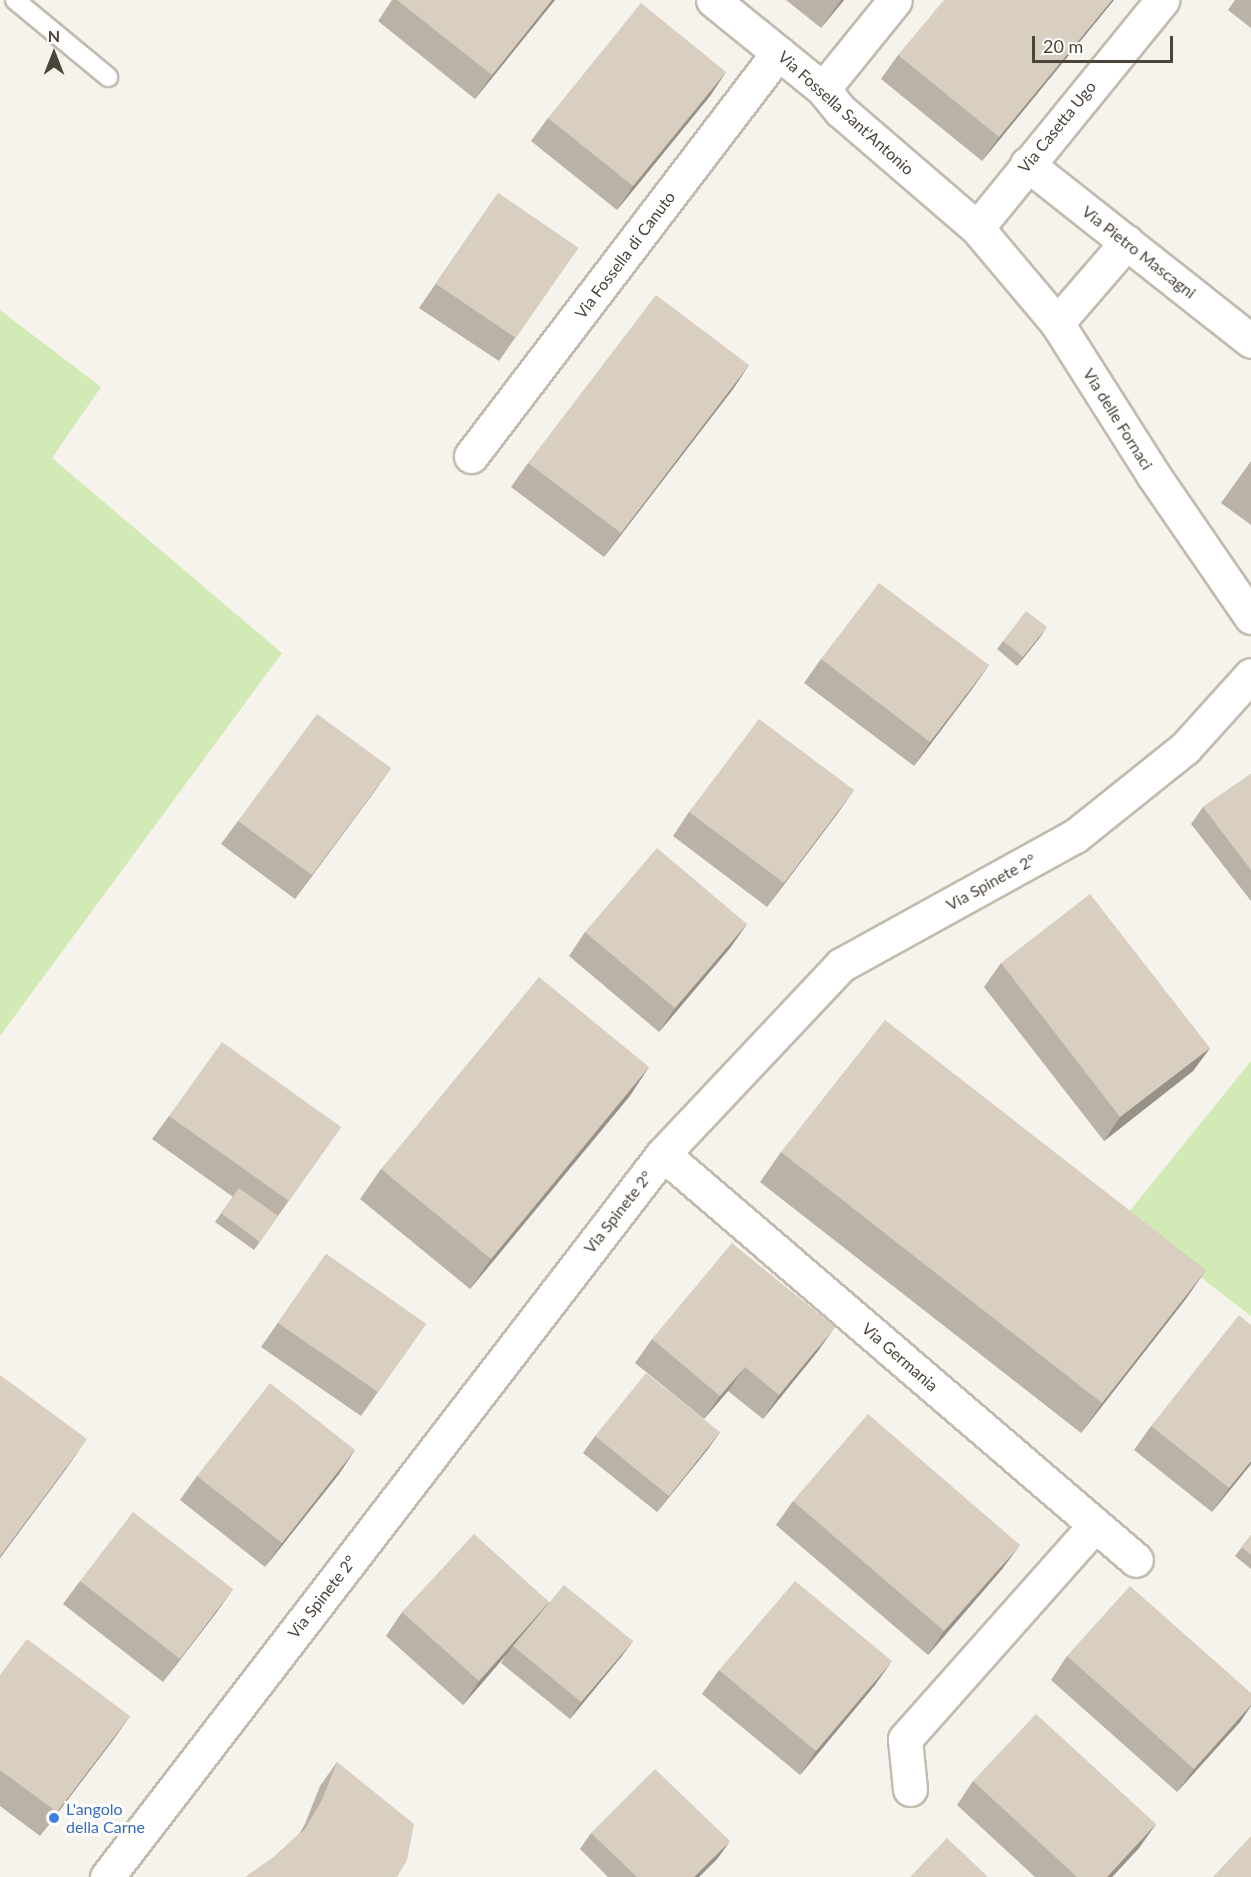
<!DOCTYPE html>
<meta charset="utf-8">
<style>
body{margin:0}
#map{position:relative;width:1251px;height:1877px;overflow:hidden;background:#f6f3ec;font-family:Lato,sans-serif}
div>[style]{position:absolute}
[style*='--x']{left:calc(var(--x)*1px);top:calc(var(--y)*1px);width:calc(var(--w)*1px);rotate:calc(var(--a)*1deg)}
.green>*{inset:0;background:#d2eab5}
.roads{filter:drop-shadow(2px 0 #c2bbae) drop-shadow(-2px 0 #c2bbae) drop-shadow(0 2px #c2bbae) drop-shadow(0 -2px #c2bbae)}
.service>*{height:18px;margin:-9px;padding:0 9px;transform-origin:9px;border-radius:9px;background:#fff}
.minor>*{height:33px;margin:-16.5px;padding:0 16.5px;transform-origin:16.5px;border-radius:16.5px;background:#fff}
.wall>*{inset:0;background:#bab2a6}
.shaded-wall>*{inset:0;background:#979187}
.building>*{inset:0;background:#d8cfc1}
.dots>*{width:16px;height:16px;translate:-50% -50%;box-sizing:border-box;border:3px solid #fff;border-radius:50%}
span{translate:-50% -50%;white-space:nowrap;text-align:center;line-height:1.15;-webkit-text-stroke:6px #fff;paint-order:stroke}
.street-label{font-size:16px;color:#4b4439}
.shop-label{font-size:16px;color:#366cbe}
.left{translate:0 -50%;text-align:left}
.north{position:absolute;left:24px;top:24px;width:60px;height:60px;-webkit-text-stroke:4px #fff;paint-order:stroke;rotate:0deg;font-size:16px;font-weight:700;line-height:24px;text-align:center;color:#4b4439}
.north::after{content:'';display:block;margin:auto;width:21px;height:27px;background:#4b4439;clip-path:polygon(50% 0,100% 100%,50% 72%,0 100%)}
.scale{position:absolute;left:1032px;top:36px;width:141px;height:27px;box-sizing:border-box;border:3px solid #4b4439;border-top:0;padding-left:8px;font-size:18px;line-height:21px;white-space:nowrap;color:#4b4439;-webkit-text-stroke:4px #fff;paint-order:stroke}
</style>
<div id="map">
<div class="green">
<i style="clip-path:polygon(0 310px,101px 387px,52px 458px,282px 653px,0 1036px)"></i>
<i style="clip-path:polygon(1251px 1061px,1251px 1316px,1124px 1218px)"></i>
</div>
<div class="roads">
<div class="service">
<i style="--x:15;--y:0;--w:121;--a:39.6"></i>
</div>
<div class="minor">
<i style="--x:713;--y:0;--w:141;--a:39"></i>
<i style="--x:823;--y:89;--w:28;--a:51"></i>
<i style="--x:841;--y:111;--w:179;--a:40.7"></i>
<i style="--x:977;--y:228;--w:124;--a:49.9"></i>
<i style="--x:1057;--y:323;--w:181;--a:57.6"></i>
<i style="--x:1154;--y:476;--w:171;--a:55.5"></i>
<i style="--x:823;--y:89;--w:114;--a:-51"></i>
<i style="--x:1027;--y:164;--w:285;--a:38.3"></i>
<i style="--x:977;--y:228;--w:294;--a:-50.9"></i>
<i style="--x:1057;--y:323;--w:107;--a:-49.2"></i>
<i style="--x:471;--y:456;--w:507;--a:-52.7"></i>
<i style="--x:663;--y:1154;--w:623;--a:40.64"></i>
<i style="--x:910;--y:1789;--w:50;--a:-95.7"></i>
<i style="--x:905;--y:1739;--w:286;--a:-48.4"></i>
<i style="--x:107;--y:1877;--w:912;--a:-52.44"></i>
<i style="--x:663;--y:1154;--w:260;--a:-46.7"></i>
<i style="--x:841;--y:965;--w:267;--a:-28.9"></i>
<i style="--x:1075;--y:836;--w:141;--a:-38.7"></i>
<i style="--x:1185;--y:748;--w:98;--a:-47.9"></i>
</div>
</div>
<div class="wall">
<i style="clip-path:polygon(392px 0,555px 0,475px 99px,378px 21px)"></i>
<i style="clip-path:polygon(786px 0,844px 0,821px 28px)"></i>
<i style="clip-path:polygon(1114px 0,982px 161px,881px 79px,898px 55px)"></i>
<i style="clip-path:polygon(1235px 0,1251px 0,1251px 28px,1228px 10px)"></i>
<i style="clip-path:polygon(726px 72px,710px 96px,617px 210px,531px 141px,548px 118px)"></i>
<i style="clip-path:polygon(498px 193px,578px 248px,499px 361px,419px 308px)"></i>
<i style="clip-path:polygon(749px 365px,733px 389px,604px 557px,511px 487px,528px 463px)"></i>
<i style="clip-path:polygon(1251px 461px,1251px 525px,1221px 503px)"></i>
<i style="clip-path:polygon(1041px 636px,1017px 666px,997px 649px,1003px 641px)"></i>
<i style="clip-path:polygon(821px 659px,989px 665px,972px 689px,914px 766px,804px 683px)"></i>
<i style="clip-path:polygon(391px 768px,295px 899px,221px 844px,238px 821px)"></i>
<i style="clip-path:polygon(1251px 774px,1251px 901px,1191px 824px,1203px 807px)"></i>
<i style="clip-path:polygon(854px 790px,837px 814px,767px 907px,673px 836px,689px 812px)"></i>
<i style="clip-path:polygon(747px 924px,730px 948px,659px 1032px,569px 956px,585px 932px)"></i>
<i style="clip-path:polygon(1001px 963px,1210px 1048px,1193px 1071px,1104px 1141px,984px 987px)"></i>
<i style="clip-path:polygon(649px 1067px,629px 1097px,470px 1289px,360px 1199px,381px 1169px)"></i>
<i style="clip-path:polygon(169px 1116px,341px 1127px,254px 1250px,215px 1222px,233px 1197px,152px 1139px)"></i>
<i style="clip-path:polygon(781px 1152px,1206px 1270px,1185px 1300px,1081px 1433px,760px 1182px)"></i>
<i style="clip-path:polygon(326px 1254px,426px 1324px,361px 1416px,261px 1347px)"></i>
<i style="clip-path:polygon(652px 1339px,818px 1351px,763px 1419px,728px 1391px,704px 1419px,635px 1363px)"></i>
<i style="clip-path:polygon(1151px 1426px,1251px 1464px,1212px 1512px,1134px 1450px)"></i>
<i style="clip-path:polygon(720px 1432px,708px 1449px,657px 1512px,583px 1453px,595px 1436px)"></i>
<i style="clip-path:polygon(355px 1450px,339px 1474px,265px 1567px,180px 1500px,197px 1476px)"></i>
<i style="clip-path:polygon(793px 1501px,1003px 1568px,928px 1655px,776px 1525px)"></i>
<i style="clip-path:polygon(1251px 1535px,1251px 1569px,1235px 1556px)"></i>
<i style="clip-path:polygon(80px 1581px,233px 1589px,216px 1613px,163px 1682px,63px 1604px)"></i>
<i style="clip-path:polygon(549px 1602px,633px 1641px,621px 1657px,570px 1719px,501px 1663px,507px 1654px,463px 1705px,386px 1636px,402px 1612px)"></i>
<i style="clip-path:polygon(1067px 1656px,1251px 1693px,1251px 1706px,1240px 1722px,1177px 1792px,1051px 1680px)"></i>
<i style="clip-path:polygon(719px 1670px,875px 1685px,800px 1775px,702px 1694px)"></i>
<i style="clip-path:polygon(0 1675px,130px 1716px,113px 1740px,40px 1836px,0 1806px)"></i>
<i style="clip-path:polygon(337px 1762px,397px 1877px,275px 1856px,299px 1834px,305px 1824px,320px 1786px)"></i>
<i style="clip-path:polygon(973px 1781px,1156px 1824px,1139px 1848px,1112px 1877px,1035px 1877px,957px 1805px)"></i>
<i style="clip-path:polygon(591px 1833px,718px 1858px,699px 1877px,608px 1877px,580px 1849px)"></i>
</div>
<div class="shaded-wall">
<i style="clip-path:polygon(552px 0,555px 0,475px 99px,492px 75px)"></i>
<i style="clip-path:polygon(841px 0,844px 0,821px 28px)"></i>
<i style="clip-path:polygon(1112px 0,1114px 0,982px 161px,999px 137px)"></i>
<i style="clip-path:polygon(726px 72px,710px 96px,617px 210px,633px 186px)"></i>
<i style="clip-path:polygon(749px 365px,733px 389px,604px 557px,621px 533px)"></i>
<i style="clip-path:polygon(1047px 627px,1041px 636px,1017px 666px,1023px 657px)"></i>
<i style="clip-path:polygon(989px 665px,972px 689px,914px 766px,930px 742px)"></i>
<i style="clip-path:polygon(391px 768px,374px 792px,295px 899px,312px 875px)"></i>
<i style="clip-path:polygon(854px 790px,837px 814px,767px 907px,784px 883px)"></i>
<i style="clip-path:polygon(747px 924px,730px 948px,659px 1032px,675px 1008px)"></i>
<i style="clip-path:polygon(1210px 1048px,1193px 1071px,1104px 1141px,1120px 1117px)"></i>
<i style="clip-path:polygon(649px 1067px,629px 1097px,470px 1289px,491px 1259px)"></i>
<i style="clip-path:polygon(1206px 1270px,1185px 1300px,1081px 1433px,1102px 1403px)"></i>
<i style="clip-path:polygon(835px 1327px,818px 1351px,763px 1419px,779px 1395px)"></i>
<i style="clip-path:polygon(745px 1367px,728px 1391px,704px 1419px,720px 1396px)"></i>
<i style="clip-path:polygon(720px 1432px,708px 1449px,657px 1512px,669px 1496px)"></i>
<i style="clip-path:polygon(87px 1439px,66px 1469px,0 1558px,0 1556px)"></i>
<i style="clip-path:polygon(355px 1450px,339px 1474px,265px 1567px,282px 1543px)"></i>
<i style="clip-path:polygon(1251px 1461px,1251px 1464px,1212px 1512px,1229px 1488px)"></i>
<i style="clip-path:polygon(1020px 1545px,1003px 1568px,928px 1655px,944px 1631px)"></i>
<i style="clip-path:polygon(233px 1589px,216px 1613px,163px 1682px,180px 1659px)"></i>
<i style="clip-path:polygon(549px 1602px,532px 1625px,513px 1646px,507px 1654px,463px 1705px,479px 1681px)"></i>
<i style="clip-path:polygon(633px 1641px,621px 1657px,570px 1719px,581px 1702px)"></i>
<i style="clip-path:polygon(892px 1661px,875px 1685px,800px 1775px,816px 1751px)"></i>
<i style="clip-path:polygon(1251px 1705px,1251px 1706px,1240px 1722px,1177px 1792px,1194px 1769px)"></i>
<i style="clip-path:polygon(130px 1716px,113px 1740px,40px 1836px,57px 1812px)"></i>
<i style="clip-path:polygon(1156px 1824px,1139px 1848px,1112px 1877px,1107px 1877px)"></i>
<i style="clip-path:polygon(730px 1841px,718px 1858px,699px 1877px,694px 1877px)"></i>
</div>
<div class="building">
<i style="clip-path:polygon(397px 0,552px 0,492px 75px)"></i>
<i style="clip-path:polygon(944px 0,1112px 0,999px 137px,898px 55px)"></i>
<i style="clip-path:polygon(641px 3px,726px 72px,633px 186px,548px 118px)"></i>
<i style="clip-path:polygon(498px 193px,578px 248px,516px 338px,436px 284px)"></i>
<i style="clip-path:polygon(656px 295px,749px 365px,621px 533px,528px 463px)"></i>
<i style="clip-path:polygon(879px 583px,989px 665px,930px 742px,821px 659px)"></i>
<i style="clip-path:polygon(1026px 611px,1047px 627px,1023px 657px,1003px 641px)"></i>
<i style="clip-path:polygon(317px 714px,391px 768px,312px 875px,238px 821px)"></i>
<i style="clip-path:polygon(759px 719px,854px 790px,784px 883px,689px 812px)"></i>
<i style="clip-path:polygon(1251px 774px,1251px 870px,1203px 807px)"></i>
<i style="clip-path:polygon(657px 848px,747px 924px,675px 1008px,585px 932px)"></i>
<i style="clip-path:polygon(1090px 894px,1210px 1048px,1120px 1117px,1001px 963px)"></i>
<i style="clip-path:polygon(539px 977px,649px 1067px,491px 1259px,381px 1169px)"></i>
<i style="clip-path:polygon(885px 1020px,1206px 1270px,1102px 1403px,781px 1152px)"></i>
<i style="clip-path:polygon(222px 1042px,341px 1127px,289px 1201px,169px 1116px)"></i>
<i style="clip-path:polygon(239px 1188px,278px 1216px,260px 1242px,221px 1213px)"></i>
<i style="clip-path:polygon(732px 1243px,835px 1327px,779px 1395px,745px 1367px,720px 1396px,652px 1339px)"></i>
<i style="clip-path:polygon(326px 1254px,426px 1324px,378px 1392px,278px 1323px)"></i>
<i style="clip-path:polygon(1239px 1315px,1251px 1325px,1251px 1461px,1229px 1488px,1151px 1426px)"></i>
<i style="clip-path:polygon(646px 1373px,720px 1432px,669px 1496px,595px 1436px)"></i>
<i style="clip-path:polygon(0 1375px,87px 1439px,0 1556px)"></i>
<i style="clip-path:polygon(270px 1383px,355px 1450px,282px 1543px,197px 1476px)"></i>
<i style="clip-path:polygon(868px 1414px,1020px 1545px,944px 1631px,793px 1501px)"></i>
<i style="clip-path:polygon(133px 1512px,233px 1589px,180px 1659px,80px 1581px)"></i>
<i style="clip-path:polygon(474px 1534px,549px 1602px,479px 1681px,402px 1612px)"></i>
<i style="clip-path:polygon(1251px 1535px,1251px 1555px,1241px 1547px)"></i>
<i style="clip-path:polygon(795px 1581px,892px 1661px,816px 1751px,719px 1670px)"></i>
<i style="clip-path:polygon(564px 1585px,633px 1641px,581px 1702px,513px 1646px)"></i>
<i style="clip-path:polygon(1130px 1586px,1251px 1693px,1251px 1705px,1194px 1769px,1067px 1656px)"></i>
<i style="clip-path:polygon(27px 1639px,130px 1716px,57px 1812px,0 1770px,0 1675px)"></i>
<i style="clip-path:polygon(1036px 1714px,1156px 1824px,1107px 1877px,1077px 1877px,973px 1781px)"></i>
<i style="clip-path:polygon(337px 1762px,414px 1824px,407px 1860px,397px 1877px,245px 1877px,275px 1856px,305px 1829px,322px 1800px)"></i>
<i style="clip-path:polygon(655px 1769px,730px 1841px,694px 1877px,637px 1877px,591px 1833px)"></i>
<i style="clip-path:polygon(1251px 1836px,1251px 1877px,1213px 1877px)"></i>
<i style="clip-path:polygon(947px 1838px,988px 1877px,910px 1877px)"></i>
</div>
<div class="dots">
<i style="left:54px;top:1818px;background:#3f7fe0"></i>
</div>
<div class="street-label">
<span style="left:846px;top:113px;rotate:42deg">Via Fossella Sant'Antonio</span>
<span style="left:1057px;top:127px;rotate:-51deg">Via Casetta Ugo</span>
<span style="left:1139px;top:252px;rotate:38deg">Via Pietro Mascagni</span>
<span style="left:625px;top:255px;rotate:-53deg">Via Fossella di Canuto</span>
<span style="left:1118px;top:419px;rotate:58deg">Via delle Fornaci</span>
<span style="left:991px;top:882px;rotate:-29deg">Via Spinete 2°</span>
<span style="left:618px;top:1212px;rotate:-52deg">Via Spinete 2°</span>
<span style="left:900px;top:1357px;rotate:41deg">Via Germania</span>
<span style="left:322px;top:1597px;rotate:-52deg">Via Spinete 2°</span>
</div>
<div class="shop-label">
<span class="left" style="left:66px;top:1818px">L'angolo<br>della Carne</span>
</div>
<div class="north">N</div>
<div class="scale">20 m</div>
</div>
